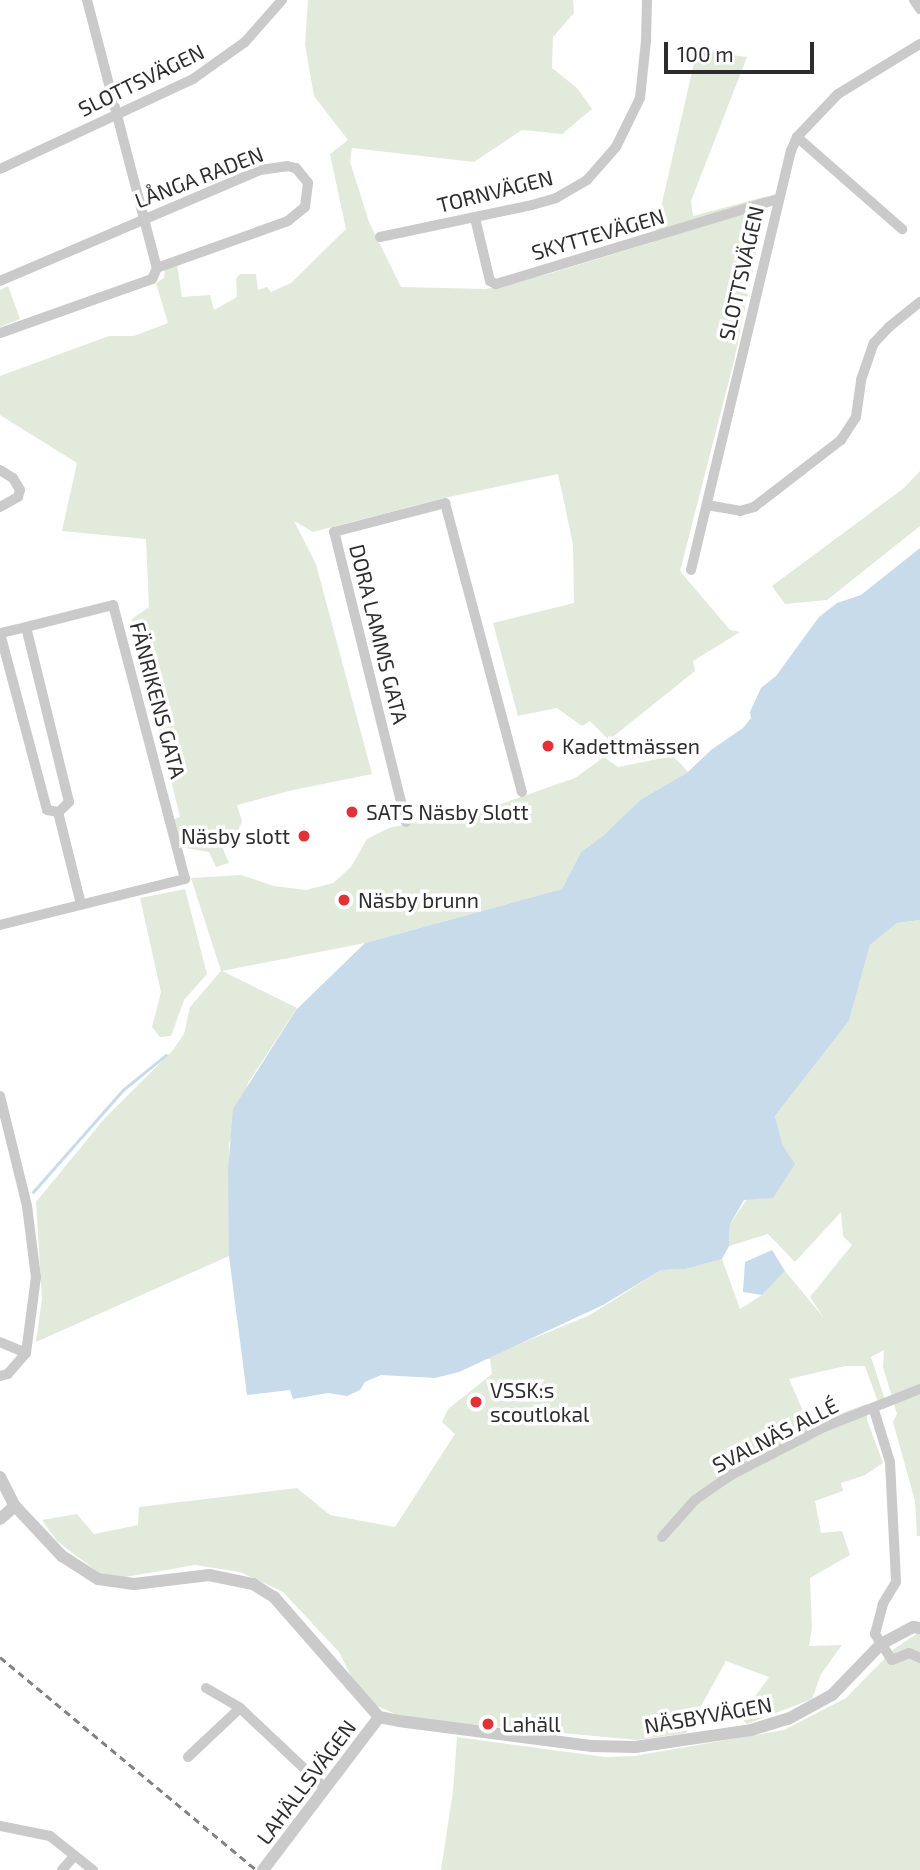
<!DOCTYPE html>
<meta charset="utf-8">
<style>
body{margin:0}
#map{position:relative;width:920px;height:1870px;overflow:hidden;background:#fff;font-family:"Exo 2",sans-serif}
div>[style]{position:absolute}
[style*='--x']{left:calc(var(--x)*1px);top:calc(var(--y)*1px);width:calc(var(--w)*1px);rotate:calc(var(--a)*1deg)}
.green>*{inset:0;background:#e2eadb}
.water>*{inset:0;background:#c7dbea}
.stream>*{height:2.5px;margin:-1.25px;padding:0 1.25px;transform-origin:1.25px;border-radius:1.25px;background:#c7dbea}
.minor>*{height:10px;margin:-5px;padding:0 5px;transform-origin:5px;border-radius:5px;background:#cacaca}
.tertiary>*{height:12px;margin:-6px;padding:0 6px;transform-origin:6px;border-radius:6px;background:#cacaca}
.rail>*{height:2.5px;margin-top:-1.25px;transform-origin:0;background:repeating-linear-gradient(90deg,#828282 0 7px,transparent 0 12px)}
.dots>*{width:19px;height:19px;translate:-50% -50%;box-sizing:border-box;border:4px solid #fff;border-radius:50%}
span{translate:-50% -50%;white-space:nowrap;text-align:center;line-height:1.15;-webkit-text-stroke:7px #fff;paint-order:stroke}
.street-label{font-size:21px;color:#2d2d2d}
.poi-label{font-size:21px;color:#2d2d2d}
.left{translate:0 -50%;text-align:left}
.right{translate:-100% -50%;text-align:right}
.scale{position:absolute;left:664px;top:42px;width:150px;height:32px;box-sizing:border-box;border:4px solid #2d2d2d;border-top:0;padding-left:9px;font-size:21px;line-height:24px;white-space:nowrap;color:#2d2d2d;-webkit-text-stroke:5px #fff;paint-order:stroke}
</style>
<div id="map">
<div class="green">
<i style="clip-path:polygon(308px 0,573px 0,574px 13px,553px 37px,552px 68px,577px 88px,592px 109px,562px 134px,522px 130px,474px 162px,352px 148px,350px 162px,369px 222px,401px 287px,486px 289px,548px 274px,653px 242px,697px 50px,747px 57px,691px 201px,693px 216px,768px 196px,734px 361px,680px 571px,730px 630px,740px 632px,693px 661px,695px 671px,609px 740px,590px 721px,582px 726px,557px 708px,518px 716px,493px 623px,574px 603px,573px 544px,558px 474px,444px 498px,313px 532px,294px 521px,316px 564px,372px 774px,293px 790px,237px 805px,242px 821px,235px 838px,221px 844px,229px 863px,216px 867px,209px 852px,179px 847px,172px 820px,180px 817px,132px 619px,149px 607px,146px 539px,62px 531px,77px 463px,0 415px,0 376px,109px 336px,134px 336px,168px 323px,156px 283px,164px 278px,165px 269px,177px 264px,182px 297px,210px 295px,214px 310px,237px 297px,236px 279px,240px 274px,256px 274px,258px 290px,267px 287px,271px 292px,291px 283px,346px 229px,330px 154px,348px 140px,314px 96px,305px 44px)"></i>
<i style="clip-path:polygon(8px 286px,20px 319px,0 327px,0 290px)"></i>
<i style="clip-path:polygon(920px 471px,920px 526px,827px 600px,785px 604px,772px 586px,904px 488px)"></i>
<i style="clip-path:polygon(673px 756px,688px 772px,640px 800px,604px 835px,581px 852px,562px 889px,365px 943px,222px 971px,297px 1008px,248px 1083px,229px 1144px,229px 1256px,36px 1342px,42px 1299px,36px 1202px,104px 1119px,173px 1050px,184px 1034px,190px 1007px,221px 971px,191px 878px,241px 875px,274px 886px,306px 890px,333px 883px,351px 867px,367px 839px,389px 828px,504px 803px,575px 778px,604px 757px,618px 767px)"></i>
<i style="clip-path:polygon(185px 889px,207px 974px,184px 1000px,171px 1036px,160px 1037px,152px 1027px,161px 992px,140px 898px)"></i>
<i style="clip-path:polygon(920px 920px,920px 1536px,917px 1536px,915px 1501px,893px 1422px,897px 1414px,883px 1367px,884px 1350px,871px 1357px,885px 1400px,878px 1402px,865px 1366px,845px 1366px,789px 1379px,809px 1425px,867px 1404px,867px 1420px,883px 1463px,865px 1475px,841px 1483px,843px 1491px,815px 1501px,821px 1533px,842px 1531px,850px 1555px,810px 1578px,812px 1627px,809px 1646px,842px 1645px,821px 1674px,812px 1699px,747px 1724px,740px 1718px,769px 1677px,726px 1661px,686px 1733px,637px 1740px,405px 1718px,375px 1705px,352px 1678px,339px 1652px,283px 1592px,240px 1572px,195px 1565px,119px 1578px,98px 1572px,57px 1541px,42px 1520px,77px 1514px,94px 1534px,138px 1525px,139px 1507px,297px 1488px,330px 1515px,395px 1527px,455px 1434px,442px 1422px,448px 1409px,492px 1374px,490px 1359px,483px 1359px,590px 1315px,661px 1270px,686px 1269px,722px 1259px,740px 1309px,762px 1295px,785px 1271px,824px 1318px,810px 1297px,852px 1245px,843px 1236px,841px 1212px,795px 1262px,768px 1234px,729px 1246px,730px 1224px,783px 1146px,775px 1116px,849px 1021px,870px 945px,897px 923px)"></i>
<i style="clip-path:polygon(920px 1627px,920px 1870px,441px 1870px,453px 1791px,457px 1737px,605px 1757px,634px 1756px,784px 1730px,846px 1698px,894px 1649px,915px 1635px)"></i>
</div>
<div class="water">
<i style="clip-path:polygon(920px 548px,920px 920px,897px 923px,870px 945px,849px 1021px,775px 1116px,783px 1146px,795px 1164px,773px 1198px,744px 1200px,730px 1224px,729px 1246px,722px 1259px,686px 1269px,661px 1270px,603px 1305px,459px 1372px,435px 1378px,381px 1375px,365px 1382px,360px 1390px,347px 1396px,328px 1393px,293px 1399px,290px 1390px,247px 1395px,229px 1256px,228px 1170px,233px 1109px,296px 1010px,365px 943px,562px 889px,581px 852px,604px 835px,640px 800px,688px 772px,711px 750px,743px 728px,751px 718px,750px 712px,761px 688px,776px 676px,819px 617px,837px 603px,861px 595px)"></i>
<i style="clip-path:polygon(772px 1250px,785px 1271px,762px 1295px,743px 1292px,745px 1262px)"></i>
</div>
<div class="stream">
<i style="--x:33;--y:1192;--w:136;--a:-48.6"></i>
<i style="--x:123;--y:1090;--w:55;--a:-39.1"></i>
</div>
<div class="minor">
<i style="--x:87;--y:0;--w:277;--a:75.4"></i>
<i style="--x:914;--y:0;--w:11;--a:56"></i>
<i style="--x:797;--y:137;--w:140;--a:41.2"></i>
<i style="--x:0;--y:169;--w:213;--a:-25"></i>
<i style="--x:193;--y:79;--w:64;--a:-35.4"></i>
<i style="--x:245;--y:42;--w:56;--a:-48.6"></i>
<i style="--x:475;--y:218;--w:65;--a:76.6"></i>
<i style="--x:490;--y:281;--w:7;--a:27"></i>
<i style="--x:496;--y:284;--w:295;--a:-16.8"></i>
<i style="--x:380;--y:237;--w:155;--a:-11.9"></i>
<i style="--x:532;--y:205;--w:25;--a:-16"></i>
<i style="--x:556;--y:198;--w:36;--a:-30"></i>
<i style="--x:587;--y:180;--w:44;--a:-48.7"></i>
<i style="--x:616;--y:147;--w:55;--a:-63.9"></i>
<i style="--x:640;--y:98;--w:57;--a:-84"></i>
<i style="--x:646;--y:41;--w:41;--a:-88.6"></i>
<i style="--x:0;--y:281;--w:283;--a:-23.1"></i>
<i style="--x:260;--y:170;--w:27;--a:-8"></i>
<i style="--x:287;--y:166;--w:9;--a:13"></i>
<i style="--x:296;--y:168;--w:19;--a:51"></i>
<i style="--x:308;--y:183;--w:24;--a:97"></i>
<i style="--x:305;--y:207;--w:22;--a:141"></i>
<i style="--x:288;--y:221;--w:139;--a:160.3"></i>
<i style="--x:157;--y:268;--w:12;--a:114"></i>
<i style="--x:152;--y:279;--w:161;--a:160.4"></i>
<i style="--x:0;--y:470;--w:15;--a:32"></i>
<i style="--x:13;--y:478;--w:14;--a:60"></i>
<i style="--x:20;--y:490;--w:7;--a:106"></i>
<i style="--x:18;--y:497;--w:21;--a:151"></i>
<i style="--x:707;--y:505;--w:34;--a:10"></i>
<i style="--x:740;--y:511;--w:15;--a:-16"></i>
<i style="--x:754;--y:507;--w:110;--a:-37.6"></i>
<i style="--x:841;--y:440;--w:27;--a:-57"></i>
<i style="--x:856;--y:417;--w:37;--a:-82"></i>
<i style="--x:861;--y:380;--w:39;--a:-71"></i>
<i style="--x:874;--y:343;--w:22;--a:-47"></i>
<i style="--x:889;--y:327;--w:40;--a:-39"></i>
<i style="--x:691;--y:570;--w:431;--a:-76.6"></i>
<i style="--x:791;--y:151;--w:15;--a:-67"></i>
<i style="--x:797;--y:137;--w:59;--a:-46.4"></i>
<i style="--x:838;--y:94;--w:96;--a:-31.4"></i>
<i style="--x:0;--y:633;--w:183;--a:75.1"></i>
<i style="--x:47;--y:810;--w:11;--a:10"></i>
<i style="--x:58;--y:812;--w:95;--a:76"></i>
<i style="--x:1;--y:633;--w:26;--a:-13"></i>
<i style="--x:406;--y:822;--w:299;--a:-103.9"></i>
<i style="--x:334;--y:532;--w:115;--a:-14.6"></i>
<i style="--x:445;--y:503;--w:299;--a:75.1"></i>
<i style="--x:0;--y:925;--w:191;--a:-14"></i>
<i style="--x:185;--y:879;--w:283;--a:-104.7"></i>
<i style="--x:113;--y:605;--w:90;--a:165.8"></i>
<i style="--x:26;--y:627;--w:180;--a:76.2"></i>
<i style="--x:69;--y:802;--w:16;--a:135"></i>
<i style="--x:0;--y:1096;--w:113;--a:76.2"></i>
<i style="--x:27;--y:1206;--w:72;--a:82.8"></i>
<i style="--x:36;--y:1277;--w:77;--a:97.5"></i>
<i style="--x:26;--y:1353;--w:28;--a:131"></i>
<i style="--x:8;--y:1374;--w:8;--a:166"></i>
<i style="--x:0;--y:1342;--w:28;--a:23"></i>
<i style="--x:874;--y:1410;--w:54;--a:72.9"></i>
<i style="--x:890;--y:1462;--w:120;--a:87.1"></i>
<i style="--x:896;--y:1582;--w:26;--a:121"></i>
<i style="--x:883;--y:1604;--w:31;--a:105"></i>
<i style="--x:875;--y:1634;--w:31;--a:57"></i>
<i style="--x:892;--y:1660;--w:18;--a:-22"></i>
<i style="--x:909;--y:1653;--w:12;--a:24"></i>
<i style="--x:662;--y:1537;--w:50;--a:-48.3"></i>
<i style="--x:695;--y:1500;--w:44;--a:-34.8"></i>
<i style="--x:731;--y:1475;--w:105;--a:-27.3"></i>
<i style="--x:824;--y:1427;--w:103;--a:-21.6"></i>
<i style="--x:206;--y:1688;--w:39;--a:30"></i>
<i style="--x:240;--y:1708;--w:117;--a:43.3"></i>
<i style="--x:188;--y:1757;--w:71;--a:-43.3"></i>
<i style="--x:0;--y:1826;--w:51;--a:11.3"></i>
<i style="--x:50;--y:1836;--w:55;--a:38.3"></i>
<i style="--x:62;--y:1870;--w:18;--a:-49"></i>
</div>
<div class="tertiary">
<i style="--x:0;--y:1477;--w:33;--a:63"></i>
<i style="--x:15;--y:1506;--w:69;--a:46.8"></i>
<i style="--x:62;--y:1556;--w:43;--a:32.6"></i>
<i style="--x:98;--y:1579;--w:36;--a:8"></i>
<i style="--x:134;--y:1584;--w:76;--a:-6.8"></i>
<i style="--x:209;--y:1575;--w:45;--a:11.6"></i>
<i style="--x:253;--y:1584;--w:25;--a:32"></i>
<i style="--x:274;--y:1597;--w:159;--a:48.8"></i>
<i style="--x:379;--y:1717;--w:20;--a:11"></i>
<i style="--x:399;--y:1721;--w:195;--a:7.4"></i>
<i style="--x:592;--y:1746;--w:43;--a:1.3"></i>
<i style="--x:635;--y:1747;--w:117;--a:-8.3"></i>
<i style="--x:751;--y:1730;--w:39;--a:-17"></i>
<i style="--x:788;--y:1719;--w:50;--a:-28.6"></i>
<i style="--x:832;--y:1695;--w:71;--a:-46.1"></i>
<i style="--x:881;--y:1644;--w:36;--a:-28"></i>
<i style="--x:913;--y:1627;--w:7;--a:8"></i>
<i style="--x:0;--y:1519;--w:20;--a:-41"></i>
<i style="--x:263;--y:1870;--w:192;--a:-52.8"></i>
</div>
<div class="rail">
<i style="--x:0;--y:1657;--w:334;--a:39.7"></i>
</div>
<div class="dots">
<i style="left:548px;top:746px;background:#e13237"></i>
<i style="left:352px;top:812px;background:#e13237"></i>
<i style="left:304px;top:836px;background:#e13237"></i>
<i style="left:344px;top:900px;background:#e13237"></i>
<i style="left:476px;top:1402px;background:#e13237"></i>
<i style="left:488px;top:1724px;background:#e13237"></i>
</div>
<div class="street-label">
<span style="left:141px;top:80px;rotate:-26deg">SLOTTSVÄGEN</span>
<span style="left:199px;top:177px;rotate:-21deg">LÅNGA RADEN</span>
<span style="left:495px;top:191px;rotate:-14deg">TORNVÄGEN</span>
<span style="left:598px;top:234px;rotate:-16deg">SKYTTEVÄGEN</span>
<span style="left:741px;top:273px;rotate:-77deg">SLOTTSVÄGEN</span>
<span style="left:379px;top:634px;rotate:76deg">DORA LAMMS GATA</span>
<span style="left:158px;top:700px;rotate:75deg">FÄNRIKENS GATA</span>
<span style="left:775px;top:1435px;rotate:-27deg">SVALNÄS ALLÉ</span>
<span style="left:708px;top:1715px;rotate:-10deg">NÄSBYVÄGEN</span>
<span style="left:306px;top:1782px;rotate:-53deg">LAHÄLLSVÄGEN</span>
</div>
<div class="poi-label">
<span class="left" style="left:562px;top:746px">Kadettmässen</span>
<span class="left" style="left:366px;top:812px">SATS Näsby Slott</span>
<span class="right" style="left:290px;top:836px">Näsby slott</span>
<span class="left" style="left:358px;top:900px">Näsby brunn</span>
<span class="left" style="left:490px;top:1402px">VSSK:s<br>scoutlokal</span>
<span class="left" style="left:502px;top:1724px">Lahäll</span>
</div>
<div class="scale">100 m</div>
</div>
